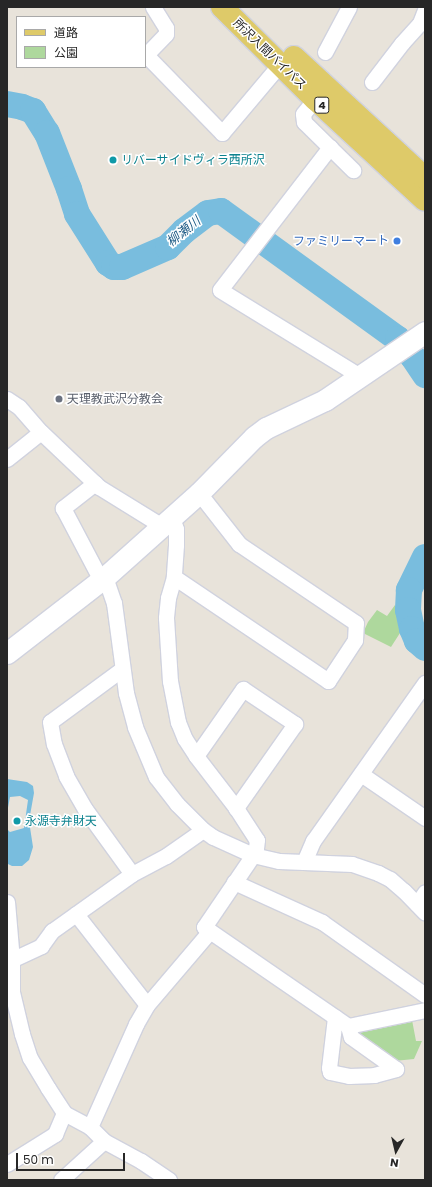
<!DOCTYPE html>
<meta charset="utf-8">
<style>
body{margin:0}
#map{position:relative;width:432px;height:1187px;overflow:hidden;background:#e8e3da;font-family:Poppins,"Noto Sans JP",sans-serif}
div>[style]{position:absolute}
[style*='--x']{left:calc(var(--x)*1px);top:calc(var(--y)*1px);width:calc(var(--w)*1px);rotate:calc(var(--a)*1deg)}
.green>*{inset:0;background:#aed89d}
.water>*{inset:0;background:#79bdde}
.stream>*{height:4.5px;margin:-2.25px;padding:0 2.25px;transform-origin:2.25px;border-radius:2.25px;background:#79bdde}
.river>*{height:26px;margin:-13px;padding:0 13px;transform-origin:13px;border-radius:13px;background:#79bdde}
.roads{filter:drop-shadow(1px 0 #d0d2de) drop-shadow(-1px 0 #d0d2de) drop-shadow(0 1px #d0d2de) drop-shadow(0 -1px #d0d2de)}
.street>*{height:15px;margin:-7.5px;padding:0 7.5px;transform-origin:7.5px;border-radius:7.5px;background:#fff}
.secondary>*{height:21px;margin:-10.5px;padding:0 10.5px;transform-origin:10.5px;border-radius:10.5px;background:#fff}
.primary>*{height:22px;margin:-11px;padding:0 11px;transform-origin:11px;border-radius:11px;background:#deca69}
.dots>*{width:11px;height:11px;translate:-50% -50%;box-sizing:border-box;border:2px solid #fff;border-radius:50%}
span{translate:-50% -50%;white-space:nowrap;text-align:center;line-height:1.15;-webkit-text-stroke:3px #fff;paint-order:stroke}
.shield-label span{padding:1px 3px;background:#fff;border:1px solid;border-radius:3px;-webkit-text-stroke-width:0}
.shield-label{font-size:11px;color:#272727;font-weight:700}
.street-label{font-size:12px;color:#272727}
.culture-label{font-size:12px;color:#0d838f}
.left{translate:0 -50%;text-align:left}
.shop-label{font-size:12px;color:#366cbe}
.right{translate:-100% -50%;text-align:right}
.worship-label{font-size:12px;color:#5b616d}
.water-label{font-size:13px;color:#1d5b85;font-style:italic}
.frame{position:absolute;inset:0;border:8px solid #272727;pointer-events:none}
.legend{position:absolute;left:16px;top:16px;width:130px;height:52px;box-sizing:border-box;background:#fff;border:1px solid #a9a9a9;margin:0;padding:5px 7px;list-style:none;font-size:12px;color:#272727}
.legend li{display:flex;align-items:center;gap:8px;height:20px}
.legend b{width:20px;border:1px solid #a9a9a9}
.north{position:absolute;left:376px;top:1131px;width:40px;height:40px;-webkit-text-stroke:3px #fff;paint-order:stroke;rotate:188deg;font-size:11px;font-weight:700;line-height:16px;text-align:center;color:#272727}
.north::after{content:'';display:block;margin:auto;width:14px;height:18px;background:#272727;clip-path:polygon(50% 0,100% 100%,50% 72%,0 100%)}
.scale{position:absolute;left:16px;top:1153px;width:109px;height:18px;box-sizing:border-box;border:2px solid #272727;border-top:0;padding-left:5px;font-size:12px;line-height:14px;white-space:nowrap;color:#272727;-webkit-text-stroke:3px #fff;paint-order:stroke}
</style>
<div id="map">
<div class="green">
<i style="clip-path:polygon(395px 605px,400px 633px,391px 647px,363px 633px,368px 622px,377px 610px,387px 616px)"></i>
<i style="clip-path:polygon(412px 1020px,416px 1041px,422px 1041px,414px 1059px,394px 1061px,354px 1032px)"></i>
</div>
<div class="water">
<i style="clip-path:polygon(7px 779px,27px 782px,33px 786px,34px 793px,29px 821px,33px 847px,29px 860px,22px 866px,12px 866px,8px 864px,7px 829px,10px 832px,24px 828px,28px 800px,20px 796px,10px 797px,7px 813px)"></i>
</div>
<div class="stream">
<i style="--x:423;--y:371;--w:2;--a:27"></i>
</div>
<div class="river">
<i style="--x:7;--y:104;--w:15;--a:11"></i>
<i style="--x:22;--y:107;--w:12;--a:20"></i>
<i style="--x:33;--y:111;--w:26;--a:58"></i>
<i style="--x:47;--y:133;--w:60;--a:68.6"></i>
<i style="--x:69;--y:189;--w:26;--a:72"></i>
<i style="--x:77;--y:214;--w:58;--a:57.7"></i>
<i style="--x:108;--y:263;--w:7;--a:34"></i>
<i style="--x:114;--y:267;--w:8;--a:0"></i>
<i style="--x:122;--y:267;--w:50;--a:-23.5"></i>
<i style="--x:168;--y:247;--w:23;--a:-45"></i>
<i style="--x:184;--y:231;--w:30;--a:-37"></i>
<i style="--x:208;--y:213;--w:13;--a:-9"></i>
<i style="--x:221;--y:211;--w:218;--a:35.9"></i>
<i style="--x:398;--y:339;--w:23;--a:50"></i>
<i style="--x:413;--y:357;--w:22;--a:56"></i>
<i style="--x:425;--y:557;--w:37;--a:116"></i>
<i style="--x:409;--y:590;--w:20;--a:93"></i>
<i style="--x:408;--y:610;--w:19;--a:78"></i>
<i style="--x:412;--y:629;--w:13;--a:67"></i>
<i style="--x:417;--y:641;--w:11;--a:41"></i>
</div>
<div class="roads">
<div class="street">
<i style="--x:153;--y:7;--w:25;--a:58"></i>
<i style="--x:166;--y:28;--w:6;--a:90"></i>
<i style="--x:166;--y:34;--w:29;--a:134"></i>
<i style="--x:146;--y:55;--w:109;--a:45.7"></i>
<i style="--x:222;--y:133;--w:92;--a:-49.9"></i>
<i style="--x:325;--y:52;--w:51;--a:-61.9"></i>
<i style="--x:372;--y:82;--w:49;--a:-52.4"></i>
<i style="--x:402;--y:43;--w:27;--a:-48"></i>
<i style="--x:420;--y:23;--w:14;--a:-69"></i>
<i style="--x:315;--y:99;--w:19;--a:129"></i>
<i style="--x:303;--y:114;--w:8;--a:83"></i>
<i style="--x:304;--y:122;--w:69;--a:44.4"></i>
<i style="--x:330;--y:147;--w:180;--a:127.6"></i>
<i style="--x:220;--y:290;--w:164;--a:31.6"></i>
<i style="--x:7;--y:399;--w:14;--a:34"></i>
<i style="--x:19;--y:407;--w:33;--a:49"></i>
<i style="--x:41;--y:432;--w:80;--a:43.5"></i>
<i style="--x:99;--y:487;--w:74;--a:31.8"></i>
<i style="--x:7;--y:459;--w:43;--a:-38.5"></i>
<i style="--x:95;--y:483;--w:41;--a:142"></i>
<i style="--x:63;--y:508;--w:81;--a:62.2"></i>
<i style="--x:172;--y:517;--w:13;--a:72"></i>
<i style="--x:176;--y:529;--w:16;--a:90"></i>
<i style="--x:176;--y:545;--w:32;--a:94"></i>
<i style="--x:174;--y:577;--w:22;--a:106"></i>
<i style="--x:168;--y:598;--w:20;--a:96"></i>
<i style="--x:166;--y:618;--w:63;--a:86.4"></i>
<i style="--x:170;--y:681;--w:42;--a:79"></i>
<i style="--x:178;--y:722;--w:18;--a:68"></i>
<i style="--x:185;--y:739;--w:20;--a:57"></i>
<i style="--x:196;--y:756;--w:66;--a:52.4"></i>
<i style="--x:236;--y:808;--w:38;--a:57"></i>
<i style="--x:257;--y:840;--w:8;--a:97"></i>
<i style="--x:256;--y:848;--w:8;--a:113"></i>
<i style="--x:253;--y:855;--w:87;--a:124.2"></i>
<i style="--x:204;--y:927;--w:175;--a:34.5"></i>
<i style="--x:348;--y:1026;--w:79;--a:-11.7"></i>
<i style="--x:105;--y:577;--w:28;--a:71"></i>
<i style="--x:114;--y:603;--w:91;--a:82.4"></i>
<i style="--x:126;--y:693;--w:35;--a:75"></i>
<i style="--x:135;--y:727;--w:54;--a:67.2"></i>
<i style="--x:156;--y:777;--w:34;--a:52"></i>
<i style="--x:177;--y:804;--w:37;--a:45"></i>
<i style="--x:203;--y:830;--w:12;--a:35"></i>
<i style="--x:213;--y:837;--w:44;--a:24.2"></i>
<i style="--x:253;--y:855;--w:27;--a:13"></i>
<i style="--x:279;--y:861;--w:73;--a:2.4"></i>
<i style="--x:352;--y:864;--w:28;--a:19"></i>
<i style="--x:378;--y:873;--w:13;--a:27"></i>
<i style="--x:390;--y:879;--w:18;--a:41"></i>
<i style="--x:404;--y:891;--w:30;--a:46"></i>
<i style="--x:174;--y:577;--w:186;--a:34"></i>
<i style="--x:328;--y:681;--w:49;--a:-56.6"></i>
<i style="--x:355;--y:640;--w:17;--a:-87"></i>
<i style="--x:356;--y:623;--w:141;--a:-146"></i>
<i style="--x:239;--y:544;--w:65;--a:-128.1"></i>
<i style="--x:122;--y:669;--w:89;--a:143.6"></i>
<i style="--x:50;--y:722;--w:22;--a:80"></i>
<i style="--x:54;--y:744;--w:34;--a:69"></i>
<i style="--x:66;--y:776;--w:38;--a:60"></i>
<i style="--x:85;--y:809;--w:80;--a:54.1"></i>
<i style="--x:196;--y:756;--w:82;--a:-55"></i>
<i style="--x:243;--y:689;--w:63;--a:33.9"></i>
<i style="--x:295;--y:724;--w:103;--a:125.1"></i>
<i style="--x:361;--y:774;--w:78;--a:34.5"></i>
<i style="--x:304;--y:862;--w:23;--a:-67"></i>
<i style="--x:313;--y:841;--w:194;--a:-54.7"></i>
<i style="--x:234;--y:882;--w:97;--a:24.4"></i>
<i style="--x:322;--y:922;--w:126;--a:35.3"></i>
<i style="--x:7;--y:902;--w:58;--a:85.1"></i>
<i style="--x:12;--y:960;--w:32;--a:90"></i>
<i style="--x:12;--y:992;--w:43;--a:76.6"></i>
<i style="--x:22;--y:1034;--w:25;--a:72"></i>
<i style="--x:30;--y:1058;--w:35;--a:59"></i>
<i style="--x:48;--y:1088;--w:30;--a:57"></i>
<i style="--x:64;--y:1113;--w:30;--a:28"></i>
<i style="--x:90;--y:1127;--w:20;--a:45"></i>
<i style="--x:104;--y:1141;--w:42;--a:28.4"></i>
<i style="--x:141;--y:1161;--w:34;--a:34"></i>
<i style="--x:417;--y:904;--w:14;--a:-56"></i>
<i style="--x:76;--y:914;--w:115;--a:52"></i>
<i style="--x:7;--y:962;--w:38;--a:-25"></i>
<i style="--x:41;--y:946;--w:19;--a:-54"></i>
<i style="--x:52;--y:931;--w:98;--a:-35.5"></i>
<i style="--x:132;--y:874;--w:38;--a:-28"></i>
<i style="--x:166;--y:856;--w:45;--a:-35.1"></i>
<i style="--x:335;--y:1017;--w:51;--a:96.7"></i>
<i style="--x:329;--y:1068;--w:4;--a:76"></i>
<i style="--x:330;--y:1072;--w:19;--a:12"></i>
<i style="--x:349;--y:1076;--w:25;--a:-2"></i>
<i style="--x:374;--y:1075;--w:23;--a:-15"></i>
<i style="--x:348;--y:1026;--w:11;--a:75"></i>
<i style="--x:351;--y:1037;--w:55;--a:35.4"></i>
<i style="--x:90;--y:1127;--w:113;--a:-65.9"></i>
<i style="--x:136;--y:1024;--w:22;--a:-60"></i>
<i style="--x:147;--y:1005;--w:97;--a:-49.6"></i>
<i style="--x:7;--y:1164;--w:57;--a:-32"></i>
<i style="--x:55;--y:1134;--w:23;--a:-67"></i>
<i style="--x:61;--y:1180;--w:58;--a:-42.2"></i>
</div>
<div class="secondary">
<i style="--x:7;--y:653;--w:124;--a:-37.8"></i>
<i style="--x:105;--y:577;--w:126;--a:-41.8"></i>
<i style="--x:199;--y:493;--w:78;--a:-45.5"></i>
<i style="--x:254;--y:437;--w:15;--a:-37"></i>
<i style="--x:266;--y:428;--w:65;--a:-25.4"></i>
<i style="--x:325;--y:400;--w:121;--a:-34.2"></i>
</div>
<div class="primary">
<i style="--x:222;--y:7;--w:131;--a:44.7"></i>
<i style="--x:315;--y:99;--w:149;--a:42.6"></i>
<i style="--x:294;--y:57;--w:178;--a:42.7"></i>
</div>
</div>
<div class="dots">
<i style="left:113px;top:160px;background:#0f9aa8"></i>
<i style="left:397px;top:241px;background:#3f7fe0"></i>
<i style="left:59px;top:399px;background:#6b7280"></i>
<i style="left:17px;top:821px;background:#0f9aa8"></i>
</div>
<div class="shield-label">
<span style="left:322px;top:105px">4</span>
</div>
<div class="street-label">
<span style="left:270px;top:54px;rotate:44deg">所沢入間バイパス</span>
</div>
<div class="culture-label">
<span class="left" style="left:121px;top:160px">リバーサイドヴィラ西所沢</span>
<span class="left" style="left:25px;top:821px">永源寺弁財天</span>
</div>
<div class="shop-label">
<span class="right" style="left:389px;top:241px">ファミリーマート</span>
</div>
<div class="worship-label">
<span class="left" style="left:67px;top:399px">天理教武沢分教会</span>
</div>
<div class="water-label">
<span style="left:184px;top:232px;rotate:-39deg">柳瀬川</span>
</div>
<div class="frame"></div>
<ul class="legend">
<li><b style="height:5px;background:#deca69"></b>道路</li>
<li><b style="height:11px;background:#aed89d"></b>公園</li>
</ul>
<div class="north">N</div>
<div class="scale">50 m</div>
</div>
